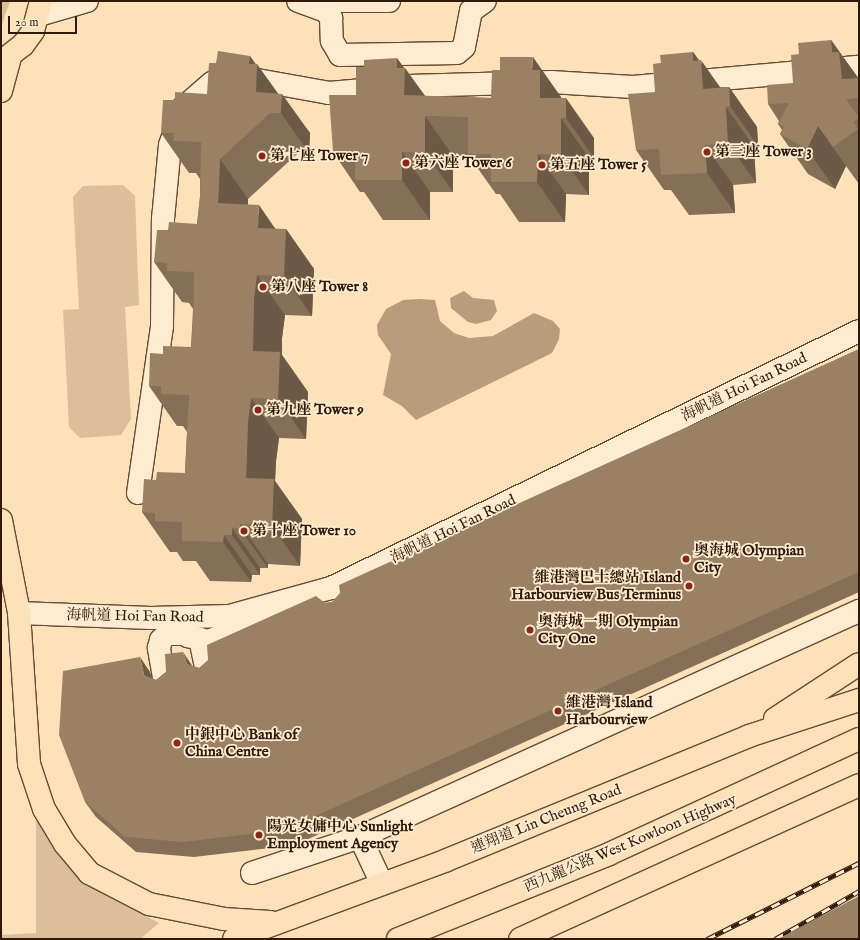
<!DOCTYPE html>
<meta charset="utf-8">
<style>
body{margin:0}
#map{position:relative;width:860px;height:940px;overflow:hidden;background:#fde1b8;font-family:"IM FELL English","Noto Serif TC",serif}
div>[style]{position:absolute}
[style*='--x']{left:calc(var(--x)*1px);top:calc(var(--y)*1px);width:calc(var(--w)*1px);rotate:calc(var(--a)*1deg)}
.green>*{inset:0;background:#dabf9a}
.water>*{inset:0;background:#b89d7d}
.roads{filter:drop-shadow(1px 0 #644b36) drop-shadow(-1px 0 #644b36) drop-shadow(0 1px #644b36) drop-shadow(0 -1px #644b36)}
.minor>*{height:22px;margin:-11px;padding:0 11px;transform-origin:11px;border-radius:11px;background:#feecd1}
.major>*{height:22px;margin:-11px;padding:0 11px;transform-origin:11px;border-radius:11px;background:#fde1b8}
.highway>*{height:22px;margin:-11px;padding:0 11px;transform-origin:11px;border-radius:11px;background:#fde1b8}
.rail>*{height:4.5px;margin-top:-2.25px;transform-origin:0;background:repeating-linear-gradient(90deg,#feecd1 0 9px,#31190a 0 18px);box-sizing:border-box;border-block:1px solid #31190a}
.wall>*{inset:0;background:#856f56}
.shaded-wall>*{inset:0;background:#6c5a46}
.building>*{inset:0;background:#9b8164}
.dots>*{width:11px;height:11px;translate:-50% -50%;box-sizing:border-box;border:2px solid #feecd1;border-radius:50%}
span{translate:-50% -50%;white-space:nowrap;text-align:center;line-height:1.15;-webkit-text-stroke:3.5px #feecd1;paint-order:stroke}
.poi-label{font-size:15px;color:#31190a;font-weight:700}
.left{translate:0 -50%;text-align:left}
.right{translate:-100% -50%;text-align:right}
.street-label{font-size:15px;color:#31190a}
.frame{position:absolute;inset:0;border:2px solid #31190a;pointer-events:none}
.scale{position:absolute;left:8px;top:16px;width:69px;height:18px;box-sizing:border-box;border:2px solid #31190a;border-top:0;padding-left:5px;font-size:12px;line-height:14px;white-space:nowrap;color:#31190a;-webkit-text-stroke:3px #feecd1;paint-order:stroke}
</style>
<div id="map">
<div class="green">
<i style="clip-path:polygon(1px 1px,10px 1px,1px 27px)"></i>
<i style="clip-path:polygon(123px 185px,135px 196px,139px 305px,125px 307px,131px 419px,121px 435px,80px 438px,69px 427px,63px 310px,79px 309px,73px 197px,83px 186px)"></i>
<i style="clip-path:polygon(36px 810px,70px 866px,102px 893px,159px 923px,140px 939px,1px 939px,1px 935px,36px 933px)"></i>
</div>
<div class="water">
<i style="clip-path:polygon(464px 291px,473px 298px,494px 300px,497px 311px,491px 320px,476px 324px,468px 322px,451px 308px,450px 298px)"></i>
<i style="clip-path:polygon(419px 299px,435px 300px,440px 321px,454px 333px,469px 338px,493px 336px,534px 313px,553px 321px,560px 329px,559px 339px,552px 353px,416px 420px,402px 406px,383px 395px,391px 354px,378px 335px,377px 325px,386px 309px,403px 300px)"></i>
</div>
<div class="roads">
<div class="minor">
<i style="--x:298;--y:1;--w:30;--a:20"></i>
<i style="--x:326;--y:11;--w:9;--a:54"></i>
<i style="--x:331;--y:18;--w:23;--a:88"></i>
<i style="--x:332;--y:41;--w:16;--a:60"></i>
<i style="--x:340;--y:55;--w:117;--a:-1"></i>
<i style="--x:457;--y:53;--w:9;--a:-41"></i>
<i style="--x:464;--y:47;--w:37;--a:-79"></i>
<i style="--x:471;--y:11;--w:17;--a:-36"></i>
<i style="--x:309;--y:1;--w:80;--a:0"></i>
<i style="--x:39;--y:15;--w:50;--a:-16.3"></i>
<i style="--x:138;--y:493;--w:169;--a:-81.8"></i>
<i style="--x:162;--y:326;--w:107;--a:-89.5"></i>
<i style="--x:163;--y:219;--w:74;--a:-84.6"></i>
<i style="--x:170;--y:145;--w:39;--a:-71"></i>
<i style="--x:183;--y:108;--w:38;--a:-41"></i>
<i style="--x:212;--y:83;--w:34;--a:-8"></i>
<i style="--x:246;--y:78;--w:84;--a:10.2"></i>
<i style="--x:329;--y:93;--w:79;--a:-5.1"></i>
<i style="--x:408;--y:86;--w:143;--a:-1.6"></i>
<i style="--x:551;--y:82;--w:82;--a:3.5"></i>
<i style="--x:633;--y:87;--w:227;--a:-5.1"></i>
<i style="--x:19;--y:613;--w:132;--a:2.2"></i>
<i style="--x:151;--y:618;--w:78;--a:-1.5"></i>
<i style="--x:229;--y:616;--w:106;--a:-15.4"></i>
<i style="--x:331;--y:588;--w:587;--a:-25.95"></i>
<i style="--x:176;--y:618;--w:22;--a:56"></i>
<i style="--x:188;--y:636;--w:21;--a:14"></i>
<i style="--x:208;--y:641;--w:43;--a:-20.6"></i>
<i style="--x:248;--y:626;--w:30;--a:-40"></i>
<i style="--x:200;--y:639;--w:33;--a:78"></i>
<i style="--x:165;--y:683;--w:36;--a:-100"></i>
<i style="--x:159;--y:648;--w:8;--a:-76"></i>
<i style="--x:161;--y:640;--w:8;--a:-45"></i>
<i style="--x:167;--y:634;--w:18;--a:0"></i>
<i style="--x:360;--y:837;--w:52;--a:64.9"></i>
<i style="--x:252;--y:873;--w:114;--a:-18.4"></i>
<i style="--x:360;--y:837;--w:548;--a:-24.37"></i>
</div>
<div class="major">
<i style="--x:1;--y:62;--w:28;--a:-38"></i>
<i style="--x:23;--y:45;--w:17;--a:-54"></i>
<i style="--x:33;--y:31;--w:31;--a:-75"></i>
<i style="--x:1;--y:91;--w:35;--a:-75"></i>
<i style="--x:1;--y:520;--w:95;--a:79"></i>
</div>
<div class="highway">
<i style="--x:19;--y:613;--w:151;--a:86.2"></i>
<i style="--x:29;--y:764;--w:47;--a:71.6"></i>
<i style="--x:44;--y:809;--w:41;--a:59"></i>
<i style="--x:65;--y:844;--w:38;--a:50"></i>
<i style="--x:89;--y:873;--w:68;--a:27.3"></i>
<i style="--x:149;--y:904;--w:76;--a:11.3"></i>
<i style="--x:224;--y:919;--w:46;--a:3.7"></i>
<i style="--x:775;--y:719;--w:100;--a:-33.2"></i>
<i style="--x:234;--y:939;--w:227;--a:-20.3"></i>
<i style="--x:447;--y:860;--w:326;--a:-22.3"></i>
<i style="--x:749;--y:736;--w:116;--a:-18.1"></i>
<i style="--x:398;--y:939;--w:227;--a:-21.9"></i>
<i style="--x:609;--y:854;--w:275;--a:-24.7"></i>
<i style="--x:520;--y:939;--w:372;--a:-24.4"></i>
</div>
</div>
<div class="rail">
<i style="--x:707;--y:939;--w:170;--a:-26.6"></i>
<i style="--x:775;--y:939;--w:97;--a:-29.7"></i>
</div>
<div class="wall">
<i style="clip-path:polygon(831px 40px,858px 78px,859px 78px,859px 184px,846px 166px,835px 189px,808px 174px,780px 134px,782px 130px,778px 124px,779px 121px,768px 104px,793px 83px,799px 54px)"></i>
<i style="clip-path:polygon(693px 52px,699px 61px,720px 87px,729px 87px,757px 127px,758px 146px,754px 147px,756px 183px,733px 185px,735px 213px,689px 215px,671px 190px,664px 190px,636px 150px,655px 92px,661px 63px)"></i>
<i style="clip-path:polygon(250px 56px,277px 93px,310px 133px,309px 153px,298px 153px,248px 199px,248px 205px,276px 229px,286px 229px,314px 269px,312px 316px,285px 315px,282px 338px,282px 355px,308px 392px,306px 439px,279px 438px,276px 461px,275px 481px,302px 519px,300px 566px,268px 564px,268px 568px,260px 568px,260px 575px,252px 575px,251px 582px,210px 581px,196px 561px,183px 561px,177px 552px,170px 552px,142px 512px,156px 480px,185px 473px,187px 432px,183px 426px,177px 426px,149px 386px,163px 354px,191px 347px,193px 309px,189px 303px,182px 302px,154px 262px,168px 230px,197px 224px,200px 197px,200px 179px,196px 173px,189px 173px,161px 133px,175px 100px,207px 94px,216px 63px)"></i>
<i style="clip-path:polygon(404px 68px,425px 96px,491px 98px,561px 97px,561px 98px,594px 138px,594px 158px,589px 158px,589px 195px,566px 194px,565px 222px,519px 222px,500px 194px,496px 194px,469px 156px,453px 156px,453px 192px,430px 192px,430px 220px,383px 220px,364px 192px,360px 192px,333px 152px,356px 95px)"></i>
<i style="clip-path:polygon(859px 349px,859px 592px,295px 845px,194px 857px,136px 852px,96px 817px,85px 802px,150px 672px,152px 678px,156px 680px,166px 672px,192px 666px,199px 668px,325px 603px,332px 602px)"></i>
</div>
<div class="shaded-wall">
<i style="clip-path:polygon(831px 40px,859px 79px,842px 79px,832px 52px)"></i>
<i style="clip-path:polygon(693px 52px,702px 64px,701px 60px,729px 100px,726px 107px,754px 147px,756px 183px,728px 143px,703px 89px,693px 61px)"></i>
<i style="clip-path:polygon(250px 56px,257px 67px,257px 64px,282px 99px,282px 94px,310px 133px,309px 153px,281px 113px,256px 92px,249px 64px)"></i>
<i style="clip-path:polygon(533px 57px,561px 97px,561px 99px,566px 98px,594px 138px,594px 158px,566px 118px,561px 118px,589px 158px,589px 195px,561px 155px,540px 98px,532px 70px)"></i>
<i style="clip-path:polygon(397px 58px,405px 69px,405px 68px,433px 107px,425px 116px,453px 156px,453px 192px,425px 152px,404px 95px,397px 68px)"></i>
<i style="clip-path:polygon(729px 87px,757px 127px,758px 146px,730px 106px)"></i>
<i style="clip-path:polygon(818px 126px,846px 166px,835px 189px,807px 149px)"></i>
<i style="clip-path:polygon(705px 145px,733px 185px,735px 213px,707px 173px)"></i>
<i style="clip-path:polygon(402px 152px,430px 192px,430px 220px,402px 180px)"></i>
<i style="clip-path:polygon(538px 154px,566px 194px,565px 222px,537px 182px)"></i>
<i style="clip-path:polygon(220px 159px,248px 199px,246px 243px,218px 203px)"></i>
<i style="clip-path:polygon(259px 205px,285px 243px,286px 229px,314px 269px,312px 316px,284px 276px,258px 228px)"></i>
<i style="clip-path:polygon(257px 275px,285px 315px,282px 338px,282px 355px,308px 392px,306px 439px,278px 399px,253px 351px,254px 298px)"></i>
<i style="clip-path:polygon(251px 398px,279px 438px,276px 461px,275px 481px,302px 519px,300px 566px,272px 526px,246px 478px,248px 421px)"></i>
<i style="clip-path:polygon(240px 524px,268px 564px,268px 568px,240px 529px)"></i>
<i style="clip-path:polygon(232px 528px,260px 568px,260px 575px,232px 535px)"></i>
<i style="clip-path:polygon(224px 535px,252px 575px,251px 582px,223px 542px)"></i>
<i style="clip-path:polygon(183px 652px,193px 667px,187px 664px)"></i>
<i style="clip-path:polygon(140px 657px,150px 672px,155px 691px,144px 675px)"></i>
</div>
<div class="building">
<i style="clip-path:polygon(831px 40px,832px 52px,839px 52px,842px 79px,859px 78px,859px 98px,846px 99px,859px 118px,854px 122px,858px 129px,833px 147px,818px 126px,807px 149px,780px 134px,784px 127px,778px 124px,789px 103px,768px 104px,767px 85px,793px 83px,791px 55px,799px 54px,798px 43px)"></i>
<i style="clip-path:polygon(218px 51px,250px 56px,249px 64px,257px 64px,256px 92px,282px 94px,281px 113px,270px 113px,220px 159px,218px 203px,259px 205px,258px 228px,286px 229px,284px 276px,257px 275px,254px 298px,253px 351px,280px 352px,278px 399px,251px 398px,248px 421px,246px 478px,274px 479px,272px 526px,240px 524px,240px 529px,232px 528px,232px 535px,224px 535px,223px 542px,182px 541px,182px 522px,155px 521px,155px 513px,142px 512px,144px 479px,156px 480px,157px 472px,185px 473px,189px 395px,161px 394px,161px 386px,149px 386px,150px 353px,163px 354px,163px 346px,191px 347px,193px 321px,194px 272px,167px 271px,167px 263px,154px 262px,157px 230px,168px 230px,169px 222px,197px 224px,200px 197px,201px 142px,173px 141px,174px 133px,161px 133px,163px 100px,175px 100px,175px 92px,207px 94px,209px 63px,216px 63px)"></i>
<i style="clip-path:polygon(693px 52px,693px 61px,701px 60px,703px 89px,729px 87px,730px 106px,726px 107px,728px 143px,705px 145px,707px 173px,661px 175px,659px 149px,636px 150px,628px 94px,655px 92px,653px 64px,661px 63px,660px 55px)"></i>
<i style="clip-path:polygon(500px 57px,533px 57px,532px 70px,540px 70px,540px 98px,566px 98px,566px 118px,561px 118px,561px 155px,538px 154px,537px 182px,491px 182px,491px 154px,468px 154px,468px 117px,425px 116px,425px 152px,402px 152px,402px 180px,355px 180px,355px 152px,333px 152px,329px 95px,356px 95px,356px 67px,364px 67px,364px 60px,397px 58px,397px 68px,405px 68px,404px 95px,491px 98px,492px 70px,500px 70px)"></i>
<i style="clip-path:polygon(859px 349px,859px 572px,284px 830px,183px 842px,125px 837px,85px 802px,59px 735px,63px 671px,140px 657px,144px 675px,156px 680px,166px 672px,165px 654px,183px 652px,187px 664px,199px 668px,208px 660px,207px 645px,316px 596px,325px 603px,332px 602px,340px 593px,339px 585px)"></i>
<i style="clip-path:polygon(859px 896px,859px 939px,778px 939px)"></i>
</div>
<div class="dots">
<i style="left:707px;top:152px;background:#8f2418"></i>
<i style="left:262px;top:156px;background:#8f2418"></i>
<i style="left:406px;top:163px;background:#8f2418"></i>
<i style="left:542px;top:165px;background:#8f2418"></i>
<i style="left:263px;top:287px;background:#8f2418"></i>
<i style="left:258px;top:410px;background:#8f2418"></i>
<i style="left:244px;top:531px;background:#8f2418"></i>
<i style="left:686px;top:559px;background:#8f2418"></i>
<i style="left:689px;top:586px;background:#8f2418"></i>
<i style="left:530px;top:630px;background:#8f2418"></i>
<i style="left:558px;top:711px;background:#8f2418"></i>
<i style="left:177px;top:743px;background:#8f2418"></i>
<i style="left:259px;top:835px;background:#8f2418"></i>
</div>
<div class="poi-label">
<span class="left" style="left:715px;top:152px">第三座 Tower 3</span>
<span class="left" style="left:270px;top:156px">第七座 Tower 7</span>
<span class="left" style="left:414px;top:163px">第六座 Tower 6</span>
<span class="left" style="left:550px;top:165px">第五座 Tower 5</span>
<span class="left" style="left:271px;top:287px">第八座 Tower 8</span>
<span class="left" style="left:266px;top:410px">第九座 Tower 9</span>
<span class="left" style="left:252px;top:531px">第十座 Tower 10</span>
<span class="left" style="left:694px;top:559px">奧海城 Olympian<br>City</span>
<span class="right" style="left:681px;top:586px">維港灣巴士總站 Island<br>Harbourview Bus Terminus</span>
<span class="left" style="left:538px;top:630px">奧海城一期 Olympian<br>City One</span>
<span class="left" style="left:566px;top:711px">維港灣 Island<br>Harbourview</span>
<span class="left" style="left:185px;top:743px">中銀中心 Bank of<br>China Centre</span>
<span class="left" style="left:267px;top:835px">陽光女傭中心 Sunlight<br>Employment Agency</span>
</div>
<div class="street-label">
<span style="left:744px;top:387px;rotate:-26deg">海帆道 Hoi Fan Road</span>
<span style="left:453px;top:529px;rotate:-26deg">海帆道 Hoi Fan Road</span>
<span style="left:135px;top:616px;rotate:1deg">海帆道 Hoi Fan Road</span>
<span style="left:546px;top:819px;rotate:-22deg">連翔道 Lin Cheung Road</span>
<span style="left:630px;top:843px;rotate:-23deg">西九龍公路 West Kowloon Highway</span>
</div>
<div class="frame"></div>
<div class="scale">20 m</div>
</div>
